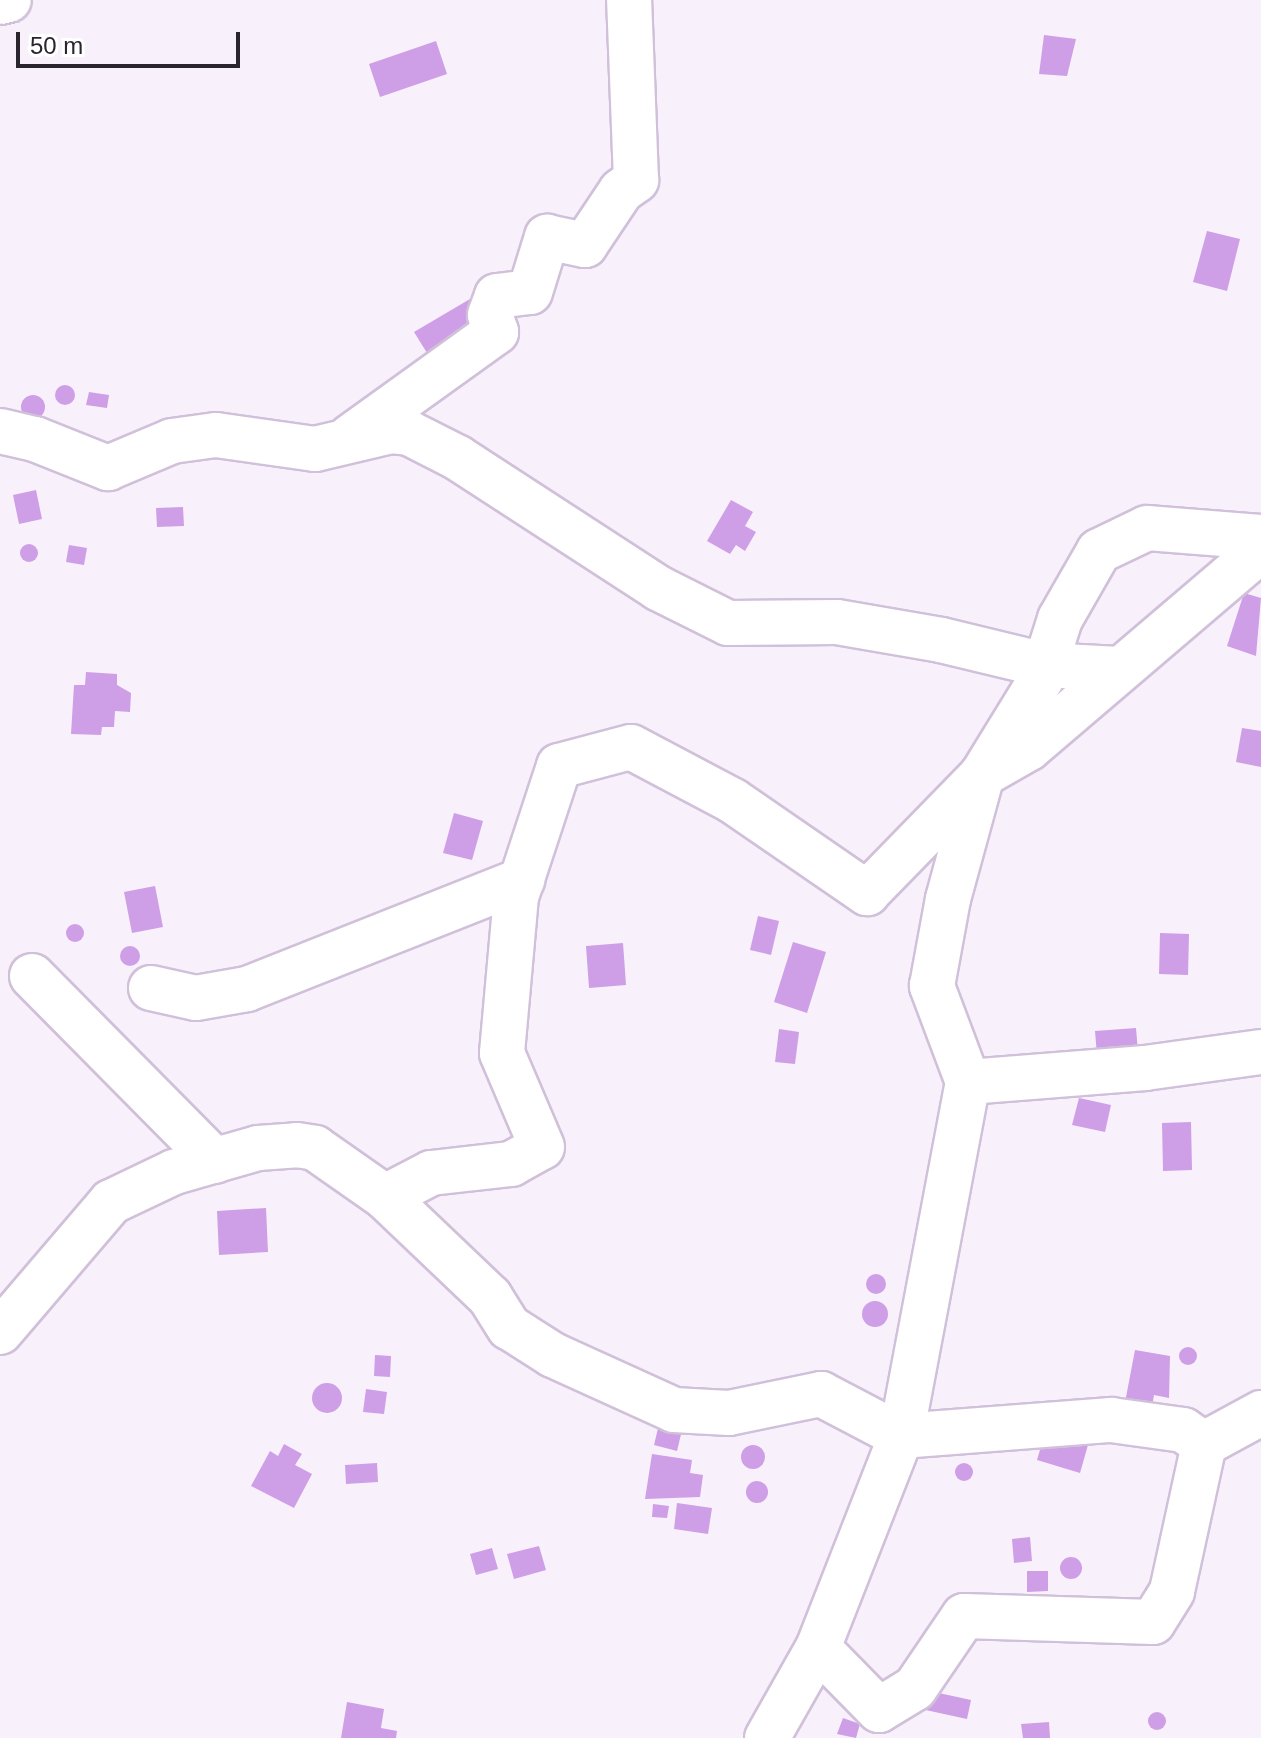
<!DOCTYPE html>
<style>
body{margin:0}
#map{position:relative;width:1261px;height:1738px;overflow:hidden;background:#f8f1fc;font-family:Helvetica,sans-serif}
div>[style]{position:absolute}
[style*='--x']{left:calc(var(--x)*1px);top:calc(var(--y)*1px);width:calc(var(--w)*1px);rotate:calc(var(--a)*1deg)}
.building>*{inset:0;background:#ce9ee6}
.round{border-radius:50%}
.roads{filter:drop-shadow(2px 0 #d1c0d9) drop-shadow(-2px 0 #d1c0d9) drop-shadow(0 2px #d1c0d9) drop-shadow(0 -2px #d1c0d9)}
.minor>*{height:44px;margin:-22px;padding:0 22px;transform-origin:22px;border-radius:22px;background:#fff}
span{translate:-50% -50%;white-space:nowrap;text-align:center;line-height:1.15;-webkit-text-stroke:7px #fff;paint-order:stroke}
.scale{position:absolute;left:16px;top:32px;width:224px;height:36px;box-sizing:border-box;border:4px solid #2a242e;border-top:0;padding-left:10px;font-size:24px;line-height:28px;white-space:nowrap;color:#2a242e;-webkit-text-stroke:6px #fff;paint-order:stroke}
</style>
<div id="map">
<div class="building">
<i style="clip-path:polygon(1044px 35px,1076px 39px,1067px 76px,1039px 74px)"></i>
<i style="clip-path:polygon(436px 41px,447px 74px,380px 97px,369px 64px)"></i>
<i style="clip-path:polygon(1207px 231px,1240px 239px,1227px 291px,1193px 282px)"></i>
<i style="clip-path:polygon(470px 299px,488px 327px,432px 361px,414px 332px)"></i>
<i class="round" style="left:55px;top:385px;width:20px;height:20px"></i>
<i style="clip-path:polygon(89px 392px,109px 395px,107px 408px,86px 405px)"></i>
<i class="round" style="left:21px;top:395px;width:24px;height:24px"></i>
<i style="clip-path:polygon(36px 490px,42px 519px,19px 524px,13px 495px)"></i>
<i style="clip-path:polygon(731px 500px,753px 512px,745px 526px,756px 532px,745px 551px,736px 545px,730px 554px,707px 541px)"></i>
<i style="clip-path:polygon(183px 507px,184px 526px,157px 527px,156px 508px)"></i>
<i class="round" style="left:20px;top:544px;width:18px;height:18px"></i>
<i style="clip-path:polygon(69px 545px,87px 548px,84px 565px,66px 562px)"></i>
<i style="clip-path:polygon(1244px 593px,1261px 598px,1256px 656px,1227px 646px)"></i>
<i style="clip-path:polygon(86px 672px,117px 674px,117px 685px,131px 693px,130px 712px,115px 711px,114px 727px,102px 727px,101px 735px,71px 734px,74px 685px,85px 685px)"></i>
<i style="clip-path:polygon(1242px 728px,1261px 731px,1261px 767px,1236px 762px)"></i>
<i style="clip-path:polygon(454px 813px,483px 821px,472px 860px,443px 853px)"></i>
<i style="clip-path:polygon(155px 886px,163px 927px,132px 933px,124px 892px)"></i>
<i style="clip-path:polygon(758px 916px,779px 921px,771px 955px,750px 950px)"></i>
<i class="round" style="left:66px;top:924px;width:18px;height:18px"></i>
<i style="clip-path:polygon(1160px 933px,1189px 934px,1188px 975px,1159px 974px)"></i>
<i style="clip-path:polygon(793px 942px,826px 952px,807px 1013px,774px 1002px)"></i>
<i style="clip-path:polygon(623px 943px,626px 985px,589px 988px,586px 946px)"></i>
<i class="round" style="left:120px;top:946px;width:20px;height:20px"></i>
<i style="clip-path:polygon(1136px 1028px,1138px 1052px,1097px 1055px,1095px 1031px)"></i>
<i style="clip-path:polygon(779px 1029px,799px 1032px,795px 1064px,775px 1062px)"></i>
<i style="clip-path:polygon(1079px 1098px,1111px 1105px,1105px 1132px,1072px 1125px)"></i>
<i style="clip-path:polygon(1191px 1122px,1192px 1170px,1163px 1171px,1162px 1123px)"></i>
<i style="clip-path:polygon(266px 1208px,268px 1252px,219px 1255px,217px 1211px)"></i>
<i class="round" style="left:866px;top:1274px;width:20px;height:20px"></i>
<i class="round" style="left:862px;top:1301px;width:26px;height:26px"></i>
<i class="round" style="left:1179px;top:1347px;width:18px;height:18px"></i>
<i style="clip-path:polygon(1135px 1350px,1170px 1356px,1169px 1398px,1154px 1395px,1150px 1418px,1123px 1413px)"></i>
<i style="clip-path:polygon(375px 1355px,391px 1356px,390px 1377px,374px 1376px)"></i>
<i class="round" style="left:312px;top:1383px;width:30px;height:30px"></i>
<i style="clip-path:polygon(366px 1389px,387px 1392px,384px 1414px,363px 1412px)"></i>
<i style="clip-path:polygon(660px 1420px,683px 1426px,677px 1451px,654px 1445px)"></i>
<i style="clip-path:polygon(1047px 1426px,1090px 1438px,1080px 1473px,1037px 1460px)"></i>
<i style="clip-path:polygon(284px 1444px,302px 1454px,295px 1465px,312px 1474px,294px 1508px,251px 1486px,270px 1451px,278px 1456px)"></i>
<i class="round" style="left:741px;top:1445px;width:24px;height:24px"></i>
<i style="clip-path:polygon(652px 1454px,692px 1460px,690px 1473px,703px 1475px,700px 1497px,645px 1499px)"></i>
<i class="round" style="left:955px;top:1463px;width:18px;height:18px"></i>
<i style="clip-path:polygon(377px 1463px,378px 1482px,346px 1484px,345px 1465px)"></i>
<i class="round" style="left:746px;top:1481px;width:22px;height:22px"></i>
<i style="clip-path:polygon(677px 1503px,712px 1508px,708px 1534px,674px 1529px)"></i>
<i style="clip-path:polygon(653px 1504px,669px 1506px,667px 1518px,652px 1517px)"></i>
<i style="clip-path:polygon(1030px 1537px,1032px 1561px,1014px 1563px,1012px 1539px)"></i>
<i style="clip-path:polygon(539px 1546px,546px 1570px,514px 1579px,507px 1554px)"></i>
<i style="clip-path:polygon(492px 1548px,498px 1569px,476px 1575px,470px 1554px)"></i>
<i class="round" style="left:1060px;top:1557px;width:22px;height:22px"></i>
<i style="clip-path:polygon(1027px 1571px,1048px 1571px,1048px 1591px,1027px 1592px)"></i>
<i style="clip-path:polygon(925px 1690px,971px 1700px,967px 1719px,921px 1709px)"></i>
<i style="clip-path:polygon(347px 1702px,384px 1709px,381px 1728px,397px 1731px,396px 1738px,341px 1738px)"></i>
<i class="round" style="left:1148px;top:1712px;width:18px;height:18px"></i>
<i style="clip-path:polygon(843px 1718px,860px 1724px,856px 1738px,837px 1734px)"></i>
<i style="clip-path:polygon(1049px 1722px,1050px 1738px,1023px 1738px,1021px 1724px)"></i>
</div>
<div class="roads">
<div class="minor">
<i style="--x:0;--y:2;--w:9;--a:-13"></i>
<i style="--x:0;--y:431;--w:36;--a:13"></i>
<i style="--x:35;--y:439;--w:79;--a:21.7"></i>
<i style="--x:108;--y:468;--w:69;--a:-22.9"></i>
<i style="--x:172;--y:441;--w:44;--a:-7.8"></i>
<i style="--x:216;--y:435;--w:100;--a:8"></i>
<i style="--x:315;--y:449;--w:78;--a:-13.3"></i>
<i style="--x:391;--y:431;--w:18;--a:6"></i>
<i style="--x:409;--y:433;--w:55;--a:27"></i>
<i style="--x:458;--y:458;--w:239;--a:33"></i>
<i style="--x:658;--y:588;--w:78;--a:26.6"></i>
<i style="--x:728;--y:623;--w:109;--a:-0.5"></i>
<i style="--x:837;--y:622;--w:106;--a:9.8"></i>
<i style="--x:941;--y:640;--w:106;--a:13.6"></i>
<i style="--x:1044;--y:665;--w:75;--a:3.1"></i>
<i style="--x:350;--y:437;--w:180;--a:-35.7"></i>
<i style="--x:496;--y:332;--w:18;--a:-109"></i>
<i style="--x:490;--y:315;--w:20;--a:-70"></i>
<i style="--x:497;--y:296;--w:33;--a:-7"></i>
<i style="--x:530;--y:292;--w:58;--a:-72.8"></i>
<i style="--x:547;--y:237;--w:39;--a:12"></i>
<i style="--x:585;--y:245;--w:65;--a:-56.3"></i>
<i style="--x:621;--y:191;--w:19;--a:-36"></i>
<i style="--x:636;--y:180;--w:180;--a:-92.2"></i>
<i style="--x:32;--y:976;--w:260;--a:45.3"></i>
<i style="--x:151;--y:988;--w:46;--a:12.5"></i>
<i style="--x:196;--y:998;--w:52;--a:-10"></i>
<i style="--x:247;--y:989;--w:296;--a:-21.6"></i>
<i style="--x:968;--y:1082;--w:178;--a:-4.5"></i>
<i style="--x:1145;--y:1068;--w:117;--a:-7.9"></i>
<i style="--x:385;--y:1197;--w:145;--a:43.6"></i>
<i style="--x:490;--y:1297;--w:36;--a:58"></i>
<i style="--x:509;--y:1327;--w:52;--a:32.5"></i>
<i style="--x:553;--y:1355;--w:133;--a:24.4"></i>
<i style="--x:674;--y:1410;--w:55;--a:3.1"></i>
<i style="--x:729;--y:1413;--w:94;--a:-11.7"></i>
<i style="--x:821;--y:1394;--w:90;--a:27.7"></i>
<i style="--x:901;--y:1436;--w:211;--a:-4.4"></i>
<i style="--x:1111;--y:1420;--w:73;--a:7.9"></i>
<i style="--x:1183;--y:1430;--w:25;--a:34"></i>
<i style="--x:1204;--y:1444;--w:65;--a:-28.5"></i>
<i style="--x:0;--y:1332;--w:171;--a:-49.5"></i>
<i style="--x:111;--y:1202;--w:70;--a:-25.5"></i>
<i style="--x:174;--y:1172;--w:87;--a:-15.9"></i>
<i style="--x:258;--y:1148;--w:39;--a:-4"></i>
<i style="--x:297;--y:1145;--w:18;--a:9"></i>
<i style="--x:315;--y:1148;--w:85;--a:35"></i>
<i style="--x:385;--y:1197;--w:52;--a:-27.6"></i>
<i style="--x:431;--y:1173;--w:81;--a:-6.4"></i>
<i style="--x:511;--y:1164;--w:35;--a:-29"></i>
<i style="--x:542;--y:1147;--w:102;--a:-113.1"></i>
<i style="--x:502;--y:1053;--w:157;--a:-84.9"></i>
<i style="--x:516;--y:897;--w:138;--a:-71.8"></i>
<i style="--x:559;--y:766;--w:74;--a:-14.8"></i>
<i style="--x:631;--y:747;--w:115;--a:27.9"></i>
<i style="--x:733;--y:801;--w:163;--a:34.5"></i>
<i style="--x:867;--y:893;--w:165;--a:-45.7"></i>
<i style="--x:982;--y:775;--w:54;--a:-29.9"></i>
<i style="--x:1029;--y:748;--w:305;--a:-40.5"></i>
<i style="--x:818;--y:1648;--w:87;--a:45.5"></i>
<i style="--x:879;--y:1710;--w:42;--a:-31.4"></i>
<i style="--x:915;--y:1688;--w:87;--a:-55.8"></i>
<i style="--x:964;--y:1616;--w:189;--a:1.8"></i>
<i style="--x:1153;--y:1622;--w:36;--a:-58"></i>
<i style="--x:1172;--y:1591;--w:150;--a:-77.7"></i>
<i style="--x:767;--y:1738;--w:103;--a:-60.5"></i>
<i style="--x:818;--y:1648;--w:228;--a:-68.6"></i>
<i style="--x:901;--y:1436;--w:360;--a:-79.3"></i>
<i style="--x:968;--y:1082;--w:103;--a:-110.6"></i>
<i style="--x:932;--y:986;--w:88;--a:-79.6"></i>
<i style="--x:948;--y:899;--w:129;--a:-74.7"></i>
<i style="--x:982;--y:775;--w:113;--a:-58.4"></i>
<i style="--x:1041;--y:679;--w:63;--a:-72.4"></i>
<i style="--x:1060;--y:619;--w:78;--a:-60.2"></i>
<i style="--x:1099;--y:551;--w:53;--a:-25.6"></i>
<i style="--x:1147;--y:528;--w:114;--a:4.5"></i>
</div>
</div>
<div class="scale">50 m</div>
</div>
